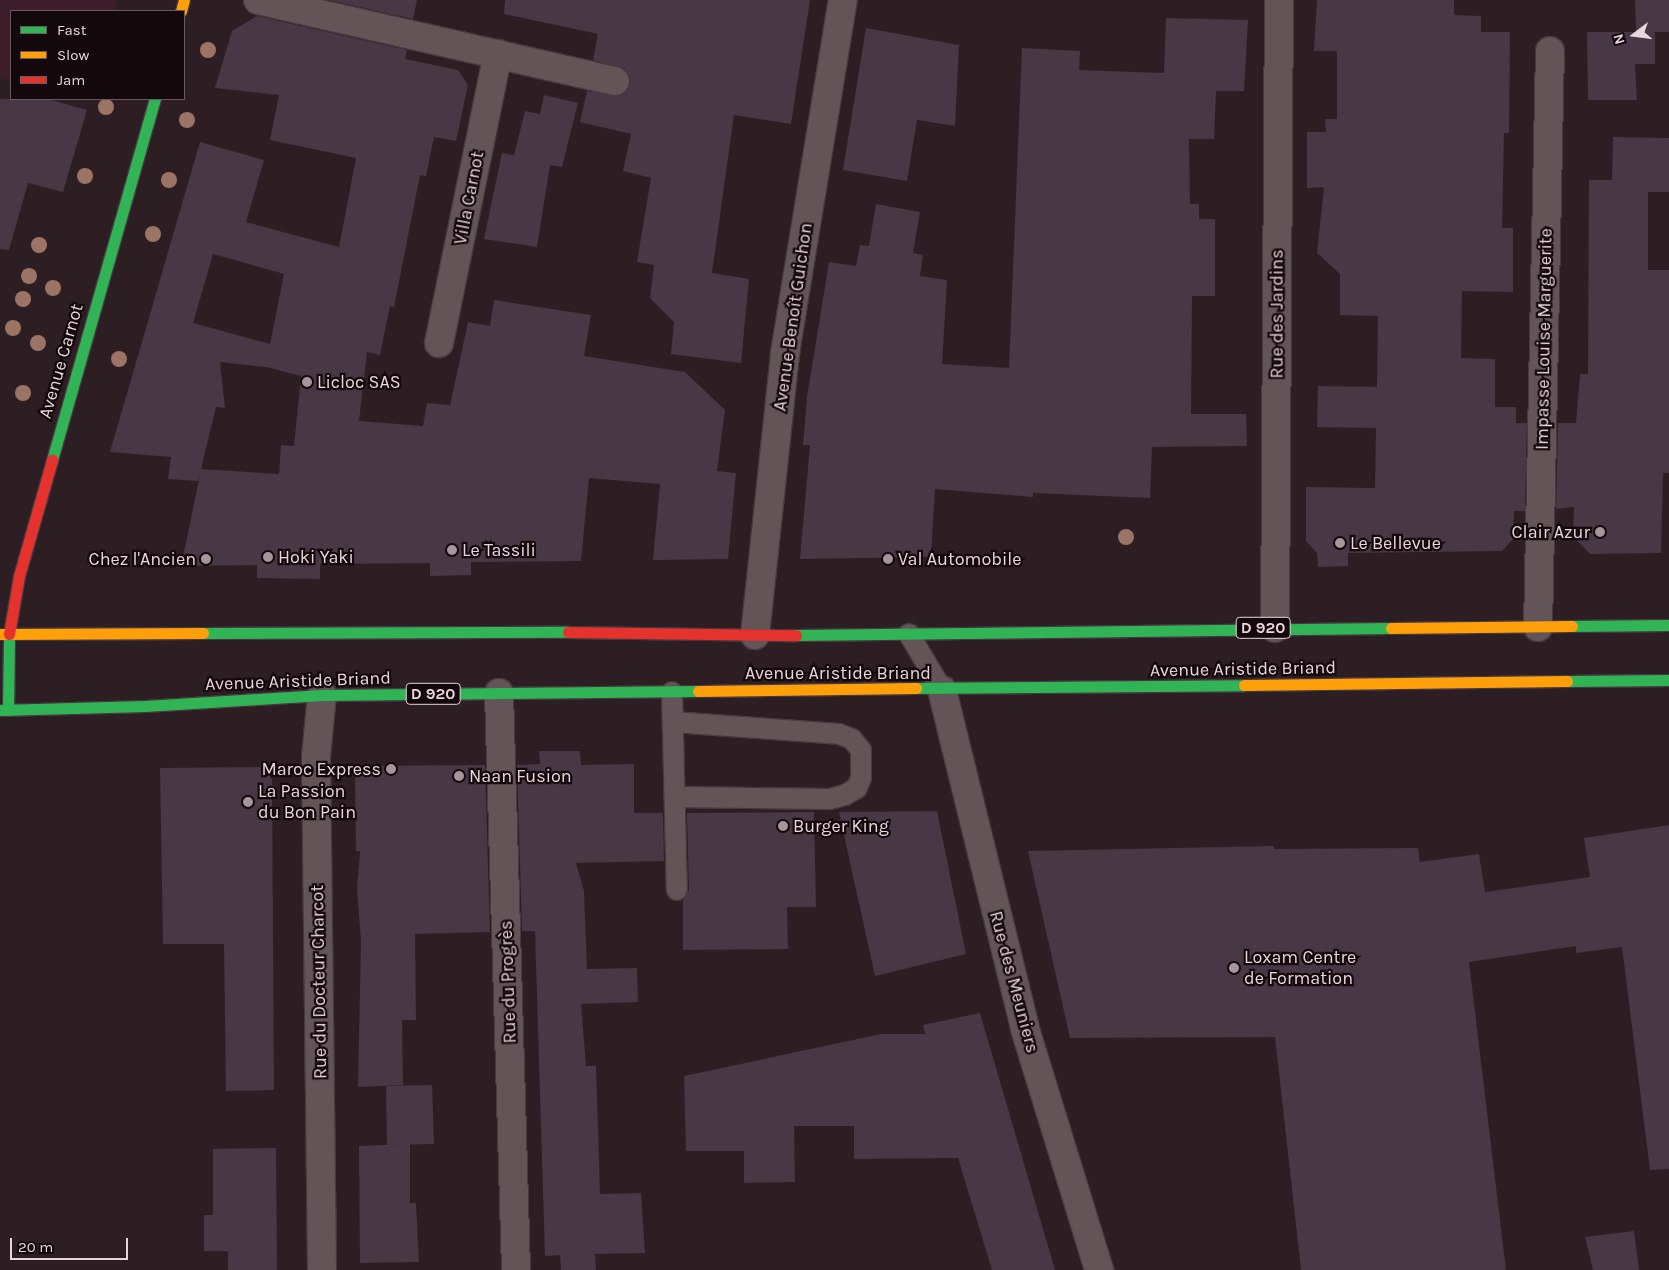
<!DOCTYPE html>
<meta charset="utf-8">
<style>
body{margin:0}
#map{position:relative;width:1669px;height:1270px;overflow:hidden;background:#2d1e24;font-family:Karla,sans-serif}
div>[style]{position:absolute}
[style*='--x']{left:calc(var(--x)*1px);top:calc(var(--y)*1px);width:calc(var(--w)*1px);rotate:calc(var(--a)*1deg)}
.built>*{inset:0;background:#3d1d2a}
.building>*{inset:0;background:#483744}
.roads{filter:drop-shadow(1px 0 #46393f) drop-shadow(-1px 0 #46393f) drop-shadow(0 1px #46393f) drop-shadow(0 -1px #46393f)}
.lane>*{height:20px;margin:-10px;padding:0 10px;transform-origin:10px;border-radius:10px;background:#635557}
.street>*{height:28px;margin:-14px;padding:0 14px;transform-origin:14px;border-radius:14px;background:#635557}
.fast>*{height:11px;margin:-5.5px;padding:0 5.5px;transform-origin:5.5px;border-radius:5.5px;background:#30b455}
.slow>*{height:11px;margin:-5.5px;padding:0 5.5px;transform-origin:5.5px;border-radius:5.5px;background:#ff9f0a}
.jam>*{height:11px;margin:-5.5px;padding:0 5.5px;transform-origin:5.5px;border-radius:5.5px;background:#e5322d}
.trees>*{width:16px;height:16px;margin:-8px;border-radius:50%;background:#9c7465}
.dots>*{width:14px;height:14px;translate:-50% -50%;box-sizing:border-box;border:2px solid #13080c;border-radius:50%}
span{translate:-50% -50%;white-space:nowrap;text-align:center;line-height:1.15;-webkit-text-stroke:4.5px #13080c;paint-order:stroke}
.shield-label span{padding:1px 4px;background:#13080c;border:1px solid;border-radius:4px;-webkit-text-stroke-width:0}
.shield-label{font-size:16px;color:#e9d5dc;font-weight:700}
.street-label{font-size:18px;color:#e9d5dc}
.poi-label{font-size:18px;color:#e9d5dc}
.left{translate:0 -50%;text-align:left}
.right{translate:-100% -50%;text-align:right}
.legend{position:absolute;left:10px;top:10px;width:175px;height:90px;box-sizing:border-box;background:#13080c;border:1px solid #695a5f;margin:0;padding:6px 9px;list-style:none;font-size:15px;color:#e9d5dc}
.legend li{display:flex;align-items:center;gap:10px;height:25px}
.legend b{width:25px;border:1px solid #695a5f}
.north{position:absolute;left:1609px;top:10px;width:50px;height:50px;-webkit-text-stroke:4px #13080c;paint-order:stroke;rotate:255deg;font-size:14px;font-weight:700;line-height:20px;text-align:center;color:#e9d5dc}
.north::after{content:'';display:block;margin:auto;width:18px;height:22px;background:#e9d5dc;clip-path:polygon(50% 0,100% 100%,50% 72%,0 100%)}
.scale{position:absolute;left:10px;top:1238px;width:118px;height:22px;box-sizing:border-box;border:2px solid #e9d5dc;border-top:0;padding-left:6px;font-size:15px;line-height:18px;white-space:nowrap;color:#e9d5dc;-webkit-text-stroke:4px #13080c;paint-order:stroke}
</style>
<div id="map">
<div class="built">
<i style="clip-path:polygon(0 0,117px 0,114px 11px,11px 11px,11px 81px,0 78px)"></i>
</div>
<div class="building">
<i style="clip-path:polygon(329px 0,417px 0,413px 19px)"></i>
<i style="clip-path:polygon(505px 0,810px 0,791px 124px,734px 115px,712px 273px,749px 279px,741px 363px,671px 354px,674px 322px,650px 298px,654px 265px,637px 262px,651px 178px,623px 171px,631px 134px,580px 122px,587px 91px,620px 96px,630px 84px,626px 70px,593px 60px,598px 34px,504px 14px)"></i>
<i style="clip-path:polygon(1317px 0,1454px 0,1454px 15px,1481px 16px,1481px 32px,1510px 32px,1509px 133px,1504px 133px,1502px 228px,1513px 228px,1513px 292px,1462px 291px,1461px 358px,1495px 359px,1495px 407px,1516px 407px,1516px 423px,1527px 423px,1525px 511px,1514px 511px,1513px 539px,1502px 551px,1348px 553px,1348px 566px,1318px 567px,1317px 553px,1306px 541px,1306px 487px,1375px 488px,1376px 428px,1317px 427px,1318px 386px,1377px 387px,1378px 316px,1340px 315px,1340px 274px,1317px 253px,1324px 187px,1307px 188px,1307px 132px,1326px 132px,1325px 119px,1337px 119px,1337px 51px,1314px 51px)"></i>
<i style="clip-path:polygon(1635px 0,1669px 0,1669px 32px,1636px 32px)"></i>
<i style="clip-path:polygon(evenodd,257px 16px,407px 50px,405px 59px,458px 70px,468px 85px,456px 141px,434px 137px,426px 176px,420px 175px,394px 307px,390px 306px,380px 355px,367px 352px,359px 421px,423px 426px,427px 403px,450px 405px,468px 322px,490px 326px,494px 300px,591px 315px,584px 356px,685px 372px,725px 410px,717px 471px,736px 473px,728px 559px,653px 560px,660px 484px,589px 478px,581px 561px,471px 562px,471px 575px,430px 576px,430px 563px,320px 564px,320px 579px,257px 578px,257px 565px,181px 566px,200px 475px,198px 481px,168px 479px,171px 457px,110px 452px,200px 142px,264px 160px,246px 222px,339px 247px,356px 158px,270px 140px,279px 95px,215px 88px,232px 31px,257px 16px,213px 254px,284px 274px,270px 344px,193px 323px,213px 254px,257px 16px,220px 362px,266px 367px,301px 376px,294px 446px,281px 445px,279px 474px,201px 469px,216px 407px,225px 408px,220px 362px)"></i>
<i style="clip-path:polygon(1166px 18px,1248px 20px,1244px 91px,1216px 91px,1214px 139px,1189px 139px,1190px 204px,1199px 204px,1199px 219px,1215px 219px,1215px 296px,1192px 296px,1191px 414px,1246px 414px,1247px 446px,1152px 447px,1150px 498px,1033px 493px,1033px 497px,935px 489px,931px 557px,800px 559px,810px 445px,803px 445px,807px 397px,829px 262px,856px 266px,860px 245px,869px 246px,876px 204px,920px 212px,913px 253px,923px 255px,920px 276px,947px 280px,942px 364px,1009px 368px,1022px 48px,1080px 51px,1079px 70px,1164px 73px)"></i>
<i style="clip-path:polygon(866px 28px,959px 45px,955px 126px,917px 120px,907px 181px,843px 170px)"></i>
<i style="clip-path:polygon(1587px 32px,1655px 32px,1655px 64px,1635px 64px,1637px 100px,1588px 100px)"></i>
<i style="clip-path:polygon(544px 95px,578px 103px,562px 167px,550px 165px,537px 247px,484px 239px,502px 153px,514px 155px,525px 111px,540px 114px)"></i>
<i style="clip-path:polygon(0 99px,48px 99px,87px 110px,63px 192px,28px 183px,9px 250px,0 249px)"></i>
<i style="clip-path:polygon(1613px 137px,1669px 138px,1669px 192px,1648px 192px,1648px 270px,1669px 270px,1669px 473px,1663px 473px,1661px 553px,1590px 554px,1573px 536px,1574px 507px,1556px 509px,1558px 423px,1576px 423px,1580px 374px,1588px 374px,1589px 180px,1612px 180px)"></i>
<i style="clip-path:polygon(539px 751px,580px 751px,581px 765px,634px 764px,634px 813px,663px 813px,664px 861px,576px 863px,584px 891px,587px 969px,637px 968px,638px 1002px,581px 1004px,586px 1066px,596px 1066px,600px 1194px,641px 1193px,645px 1253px,595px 1254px,596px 1270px,561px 1270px,560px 1255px,545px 1256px,535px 931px,522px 931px,517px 765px,540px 764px)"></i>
<i style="clip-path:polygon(485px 765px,490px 932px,415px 934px,416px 1020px,402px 1020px,403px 1085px,358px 1087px,361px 940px,357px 889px,360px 851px,356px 851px,355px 778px,365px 766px)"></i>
<i style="clip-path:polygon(260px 767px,272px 779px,274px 1090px,226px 1091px,224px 944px,163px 944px,160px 768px)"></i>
<i style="clip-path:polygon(937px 811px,966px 954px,875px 976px,839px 812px)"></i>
<i style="clip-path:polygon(814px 812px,816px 907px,787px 907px,788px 949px,683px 950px,683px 900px,689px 890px,687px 813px)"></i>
<i style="clip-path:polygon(1669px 825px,1669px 1169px,1650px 1170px,1622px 947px,1576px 953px,1576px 946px,1469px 962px,1506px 1270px,1301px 1270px,1275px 1037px,1070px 1038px,1028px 851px,1274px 846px,1274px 849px,1418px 848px,1420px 862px,1479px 854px,1485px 892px,1590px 877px,1584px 838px)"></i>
<i style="clip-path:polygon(980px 1013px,1055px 1270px,992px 1270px,958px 1158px,854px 1159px,854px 1126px,794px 1126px,795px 1182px,744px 1183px,744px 1151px,686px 1151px,684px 1076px,881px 1034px,925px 1034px,923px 1025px)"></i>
<i style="clip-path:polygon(432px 1085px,434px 1144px,387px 1145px,386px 1086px)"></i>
<i style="clip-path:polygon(410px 1144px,410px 1203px,416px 1203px,419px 1262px,360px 1263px,359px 1146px)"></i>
<i style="clip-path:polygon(276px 1148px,277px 1270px,228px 1270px,228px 1251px,204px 1251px,204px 1215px,213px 1215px,213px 1149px)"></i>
<i style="clip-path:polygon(1634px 1231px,1639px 1270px,1593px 1270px,1585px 1237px)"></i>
</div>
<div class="roads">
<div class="lane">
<i style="--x:909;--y:634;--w:65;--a:59.5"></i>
<i style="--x:672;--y:692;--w:198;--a:88.6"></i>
<i style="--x:673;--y:722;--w:166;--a:4.1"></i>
<i style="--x:839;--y:734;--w:14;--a:21"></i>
<i style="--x:852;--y:739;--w:14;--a:51"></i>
<i style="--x:861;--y:750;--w:28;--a:90"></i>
<i style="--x:861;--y:778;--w:11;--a:112"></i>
<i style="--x:857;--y:788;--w:14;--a:150"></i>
<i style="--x:845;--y:795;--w:16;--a:165"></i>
<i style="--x:830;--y:799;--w:155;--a:-179.3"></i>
</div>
<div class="street">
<i style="--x:258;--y:0;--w:366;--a:12.8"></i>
<i style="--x:439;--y:343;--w:295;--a:-78.5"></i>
<i style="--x:1538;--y:627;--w:576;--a:-88.81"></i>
<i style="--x:1275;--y:628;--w:628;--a:-89.64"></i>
<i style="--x:755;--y:635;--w:284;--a:-83.9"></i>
<i style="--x:785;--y:353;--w:358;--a:-80.7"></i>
<i style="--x:942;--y:690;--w:349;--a:76.2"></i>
<i style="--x:1025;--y:1029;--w:252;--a:72.9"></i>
<i style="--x:499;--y:693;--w:577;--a:88.31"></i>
<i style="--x:322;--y:695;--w:61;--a:95.6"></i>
<i style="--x:316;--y:756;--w:514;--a:89.33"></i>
</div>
<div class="fast">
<i style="--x:52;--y:460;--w:375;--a:-74.1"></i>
<i style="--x:1572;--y:626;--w:97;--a:-0.6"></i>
<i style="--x:203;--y:633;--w:365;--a:-0.2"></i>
<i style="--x:796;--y:635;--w:595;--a:-0.67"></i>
<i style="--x:1567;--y:681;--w:102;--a:-0.6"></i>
<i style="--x:916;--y:688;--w:328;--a:-0.5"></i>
<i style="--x:0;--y:710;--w:145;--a:-1.6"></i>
<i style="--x:145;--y:706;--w:177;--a:-3.6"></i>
<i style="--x:322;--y:695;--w:376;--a:-0.6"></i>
<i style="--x:8;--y:710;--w:76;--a:-89.2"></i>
</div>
<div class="slow">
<i style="--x:181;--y:11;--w:11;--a:-75"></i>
<i style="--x:1391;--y:628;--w:181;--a:-0.6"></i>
<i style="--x:0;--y:634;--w:203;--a:-0.3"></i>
<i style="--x:1244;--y:685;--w:323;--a:-0.7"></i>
<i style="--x:698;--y:691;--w:218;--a:-0.8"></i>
</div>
<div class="jam">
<i style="--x:568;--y:632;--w:228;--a:0.8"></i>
<i style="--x:9;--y:634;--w:59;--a:-80.2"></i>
<i style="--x:19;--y:576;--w:121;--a:-74.1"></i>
</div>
</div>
<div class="trees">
<i style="left:208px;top:50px"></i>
<i style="left:106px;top:107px"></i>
<i style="left:187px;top:120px"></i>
<i style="left:85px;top:176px"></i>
<i style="left:169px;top:180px"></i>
<i style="left:153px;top:234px"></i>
<i style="left:39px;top:245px"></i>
<i style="left:29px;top:276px"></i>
<i style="left:53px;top:288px"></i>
<i style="left:23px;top:299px"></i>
<i style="left:13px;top:328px"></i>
<i style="left:38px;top:343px"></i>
<i style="left:119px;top:359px"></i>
<i style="left:23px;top:393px"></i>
<i style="left:1126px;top:537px"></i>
</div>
<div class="dots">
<i style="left:307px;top:382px;background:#a7959c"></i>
<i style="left:1600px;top:532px;background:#a7959c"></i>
<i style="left:1340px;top:543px;background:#a7959c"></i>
<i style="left:452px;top:550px;background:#a7959c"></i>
<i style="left:268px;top:557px;background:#a7959c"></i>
<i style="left:206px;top:559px;background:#a7959c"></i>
<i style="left:888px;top:559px;background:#a7959c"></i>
<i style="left:391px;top:769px;background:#a7959c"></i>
<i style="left:459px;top:776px;background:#a7959c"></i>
<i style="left:248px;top:802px;background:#a7959c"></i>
<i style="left:783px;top:826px;background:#a7959c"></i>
<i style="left:1234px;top:968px;background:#a7959c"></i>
</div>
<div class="shield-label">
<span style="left:1263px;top:628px">D 920</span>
<span style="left:433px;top:694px">D 920</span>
</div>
<div class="street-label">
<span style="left:469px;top:198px;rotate:-79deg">Villa Carnot</span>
<span style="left:1277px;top:314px;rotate:-90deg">Rue des Jardins</span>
<span style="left:793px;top:317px;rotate:-82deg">Avenue Benoît Guichon</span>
<span style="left:1544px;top:339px;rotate:-89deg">Impasse Louise Marguerite</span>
<span style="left:61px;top:361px;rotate:-74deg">Avenue Carnot</span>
<span style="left:1243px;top:669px;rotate:-1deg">Avenue Aristide Briand</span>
<span style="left:838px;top:673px">Avenue Aristide Briand</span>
<span style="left:298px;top:681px;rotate:-2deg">Avenue Aristide Briand</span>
<span style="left:319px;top:982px;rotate:-91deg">Rue du Docteur Charcot</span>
<span style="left:508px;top:982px;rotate:-92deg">Rue du Progrès</span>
<span style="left:1014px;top:982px;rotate:75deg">Rue des Meuniers</span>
</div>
<div class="poi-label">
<span class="left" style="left:317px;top:382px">Licloc SAS</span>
<span class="right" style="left:1590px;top:532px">Clair Azur</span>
<span class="left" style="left:1350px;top:543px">Le Bellevue</span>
<span class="left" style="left:462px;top:550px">Le Tassili</span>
<span class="left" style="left:278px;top:557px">Hoki Yaki</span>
<span class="right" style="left:196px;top:559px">Chez l'Ancien</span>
<span class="left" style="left:898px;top:559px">Val Automobile</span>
<span class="right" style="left:381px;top:769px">Maroc Express</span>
<span class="left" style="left:469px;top:776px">Naan Fusion</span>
<span class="left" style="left:258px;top:802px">La Passion<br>du Bon Pain</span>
<span class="left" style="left:793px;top:826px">Burger King</span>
<span class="left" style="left:1244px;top:968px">Loxam Centre<br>de Formation</span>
</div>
<ul class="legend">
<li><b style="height:6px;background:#30b455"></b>Fast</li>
<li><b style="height:6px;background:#ff9f0a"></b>Slow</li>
<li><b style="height:6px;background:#e5322d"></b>Jam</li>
</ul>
<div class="north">N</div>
<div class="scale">20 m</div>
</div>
